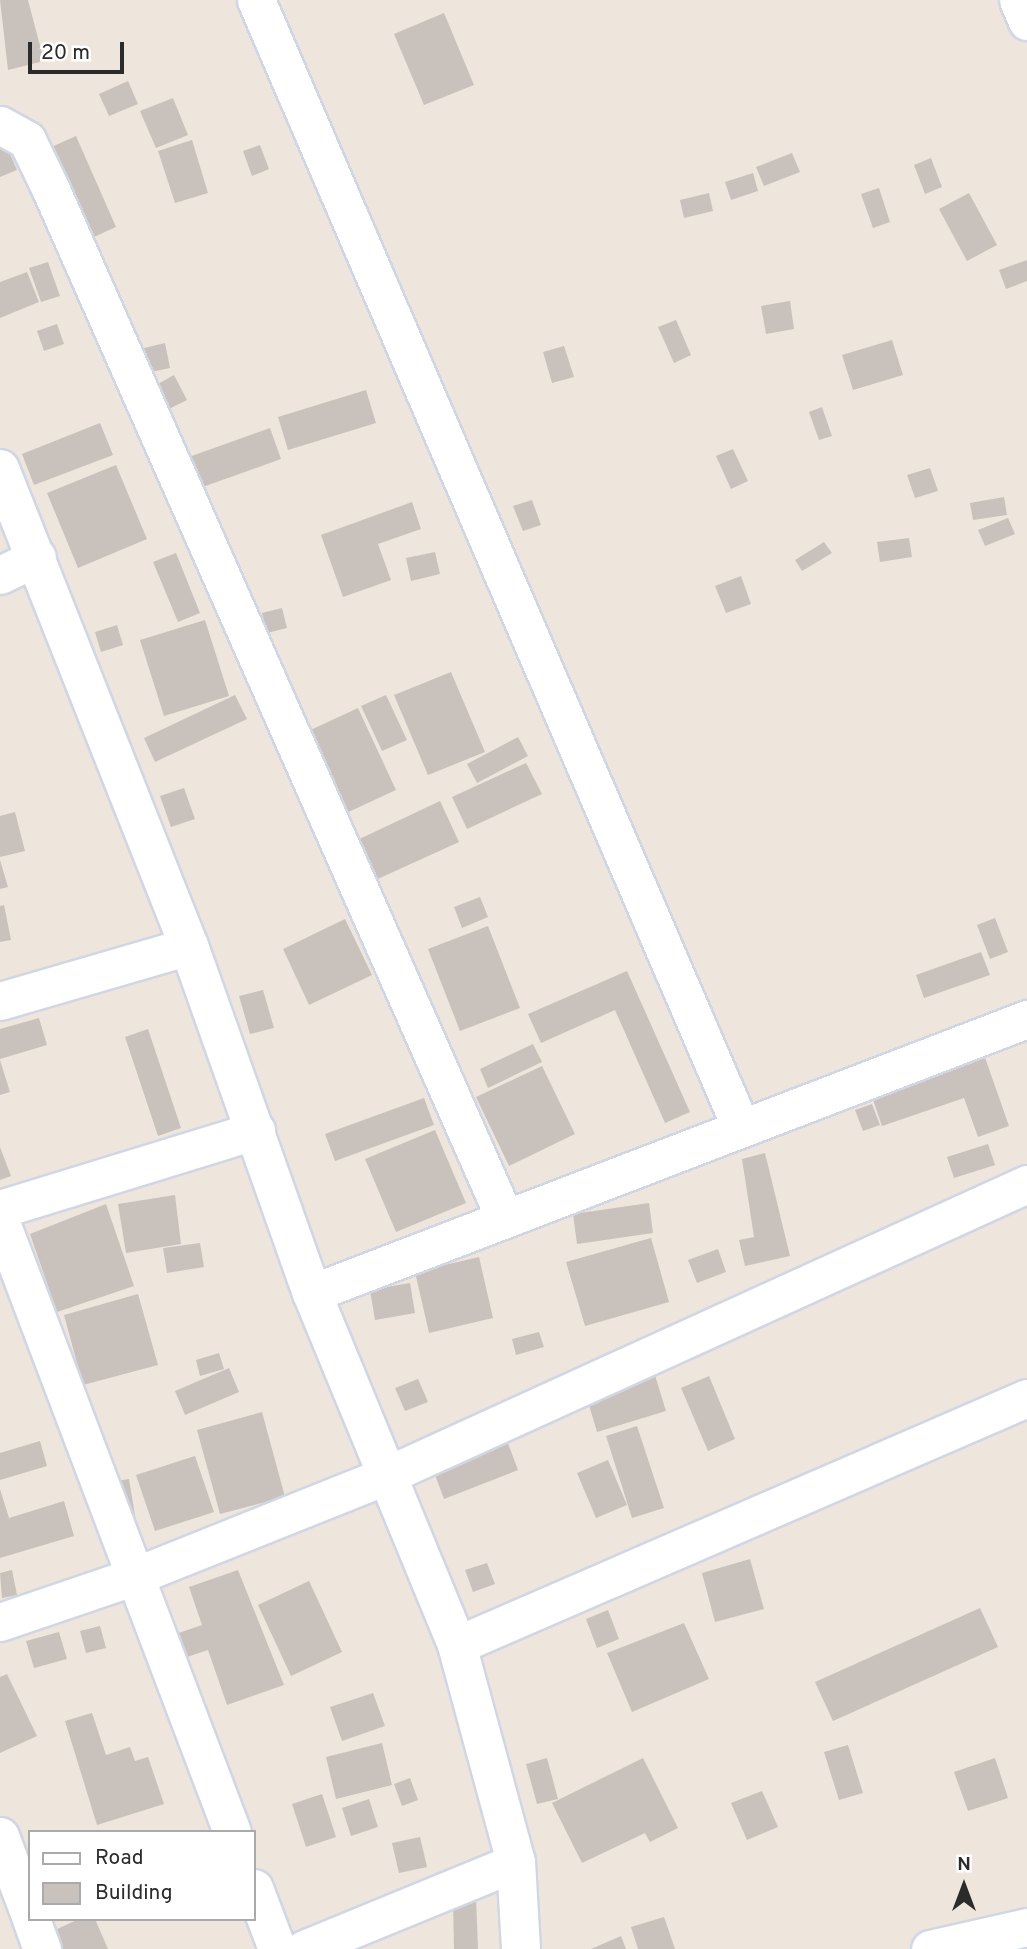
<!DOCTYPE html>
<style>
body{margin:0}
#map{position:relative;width:1027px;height:1949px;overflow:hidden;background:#eee5dc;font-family:Overpass,sans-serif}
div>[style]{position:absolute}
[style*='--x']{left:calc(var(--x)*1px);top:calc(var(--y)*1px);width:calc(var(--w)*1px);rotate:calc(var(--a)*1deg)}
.building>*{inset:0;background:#c9c2bc}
.roads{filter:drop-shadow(2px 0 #d1d6e5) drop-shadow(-2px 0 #d1d6e5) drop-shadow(0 2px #d1d6e5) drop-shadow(0 -2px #d1d6e5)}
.minor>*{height:37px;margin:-18.5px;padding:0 18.5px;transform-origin:18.5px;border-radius:18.5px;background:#fff}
.tertiary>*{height:38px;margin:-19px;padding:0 19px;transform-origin:19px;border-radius:19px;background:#fff}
span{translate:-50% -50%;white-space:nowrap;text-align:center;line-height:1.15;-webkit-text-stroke:6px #fff;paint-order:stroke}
.legend{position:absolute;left:28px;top:1830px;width:228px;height:91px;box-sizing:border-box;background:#fff;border:2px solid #aaa;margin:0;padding:9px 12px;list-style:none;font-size:21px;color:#2b2b2b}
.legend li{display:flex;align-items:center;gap:14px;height:35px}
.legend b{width:35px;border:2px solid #aaa}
.north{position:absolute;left:929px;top:1851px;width:70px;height:70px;-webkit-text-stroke:5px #fff;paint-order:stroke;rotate:0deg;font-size:19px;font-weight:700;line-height:28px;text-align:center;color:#2b2b2b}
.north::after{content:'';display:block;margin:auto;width:24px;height:32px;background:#2b2b2b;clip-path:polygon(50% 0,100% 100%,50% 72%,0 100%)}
.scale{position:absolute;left:28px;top:42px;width:96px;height:32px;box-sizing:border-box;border:4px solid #2b2b2b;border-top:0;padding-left:9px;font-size:21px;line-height:24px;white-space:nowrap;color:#2b2b2b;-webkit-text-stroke:5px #fff;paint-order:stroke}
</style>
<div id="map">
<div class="building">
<i style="clip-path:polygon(0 0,28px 0,44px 61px,8px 70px)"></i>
<i style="clip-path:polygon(444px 13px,474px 85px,424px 105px,394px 34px)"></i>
<i style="clip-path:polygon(128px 81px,138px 104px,109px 116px,99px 94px)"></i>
<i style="clip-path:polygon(173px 98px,188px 135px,156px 148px,140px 111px)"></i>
<i style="clip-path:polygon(0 131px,17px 170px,0 177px)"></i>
<i style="clip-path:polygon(76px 136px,116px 227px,87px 240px,47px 149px)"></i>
<i style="clip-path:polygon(192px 140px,208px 193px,175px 203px,158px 151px)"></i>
<i style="clip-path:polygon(260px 145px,269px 169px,252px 176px,243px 151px)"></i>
<i style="clip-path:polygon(792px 153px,800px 172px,764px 186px,756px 167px)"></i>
<i style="clip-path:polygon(931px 158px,942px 187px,925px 194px,914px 165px)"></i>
<i style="clip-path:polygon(753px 173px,758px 191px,731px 200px,725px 182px)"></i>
<i style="clip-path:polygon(879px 188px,890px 222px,873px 228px,861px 194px)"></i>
<i style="clip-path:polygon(709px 193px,713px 211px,684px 218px,680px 200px)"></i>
<i style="clip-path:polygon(969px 193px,997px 245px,967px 261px,939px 209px)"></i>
<i style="clip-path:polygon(1027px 260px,1027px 281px,1006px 289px,999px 270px)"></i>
<i style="clip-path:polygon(48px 262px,60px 296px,41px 302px,29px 268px)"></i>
<i style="clip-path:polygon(27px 272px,39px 302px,0 318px,0 282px)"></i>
<i style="clip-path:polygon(790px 301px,794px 329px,766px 334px,761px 306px)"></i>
<i style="clip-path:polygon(676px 320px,691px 355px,674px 363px,658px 327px)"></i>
<i style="clip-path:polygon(57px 324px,64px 344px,44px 351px,37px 331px)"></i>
<i style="clip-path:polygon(892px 340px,903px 375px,853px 390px,842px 355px)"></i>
<i style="clip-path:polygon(165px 343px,170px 368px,146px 373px,140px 349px)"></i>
<i style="clip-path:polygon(564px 346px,574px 377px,552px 383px,543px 352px)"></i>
<i style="clip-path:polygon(174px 375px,187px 400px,169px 409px,156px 385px)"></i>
<i style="clip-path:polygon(366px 390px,376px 423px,288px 450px,278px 417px)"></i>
<i style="clip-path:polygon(822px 407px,832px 436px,819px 440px,809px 412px)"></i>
<i style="clip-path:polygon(100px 423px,113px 455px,34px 485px,22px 454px)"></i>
<i style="clip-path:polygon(270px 428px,281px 459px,197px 489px,186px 458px)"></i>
<i style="clip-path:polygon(733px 449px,748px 481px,731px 489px,716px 456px)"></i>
<i style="clip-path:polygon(116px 465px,147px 539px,78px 568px,47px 493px)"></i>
<i style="clip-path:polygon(930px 468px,938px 491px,915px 498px,907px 475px)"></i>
<i style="clip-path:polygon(1004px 497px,1007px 515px,973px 520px,970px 503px)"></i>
<i style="clip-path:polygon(532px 500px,541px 525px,523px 531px,513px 506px)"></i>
<i style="clip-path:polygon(412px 502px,421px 529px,378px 544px,391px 580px,343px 597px,321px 535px)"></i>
<i style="clip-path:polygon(1008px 518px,1015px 534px,985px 546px,978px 530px)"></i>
<i style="clip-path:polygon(909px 538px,912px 557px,880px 562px,877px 542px)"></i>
<i style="clip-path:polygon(824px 542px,832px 553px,802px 571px,795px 560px)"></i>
<i style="clip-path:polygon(435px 552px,440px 574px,411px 581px,406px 558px)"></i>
<i style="clip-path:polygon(176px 553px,200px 613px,178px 622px,153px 562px)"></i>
<i style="clip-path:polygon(741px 576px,751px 604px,726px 613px,715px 586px)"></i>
<i style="clip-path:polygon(282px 608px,287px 628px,267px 633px,262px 613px)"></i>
<i style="clip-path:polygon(205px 620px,229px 696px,164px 716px,140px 640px)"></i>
<i style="clip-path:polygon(117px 625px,123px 645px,101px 652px,95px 632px)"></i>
<i style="clip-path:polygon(451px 672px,485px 752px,428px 775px,394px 695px)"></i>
<i style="clip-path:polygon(235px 695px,247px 719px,155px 762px,144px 738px)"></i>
<i style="clip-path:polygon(386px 695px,407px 740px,382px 751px,361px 706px)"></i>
<i style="clip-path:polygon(358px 708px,396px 790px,342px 815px,304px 733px)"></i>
<i style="clip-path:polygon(518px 737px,528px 756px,477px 783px,467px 764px)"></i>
<i style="clip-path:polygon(526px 763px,542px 794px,467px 829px,452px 797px)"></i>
<i style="clip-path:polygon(184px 788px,195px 819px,171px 827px,160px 796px)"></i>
<i style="clip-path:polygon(440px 801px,459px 842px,369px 883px,351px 843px)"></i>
<i style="clip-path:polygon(15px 812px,25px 851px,0 857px,0 816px)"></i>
<i style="clip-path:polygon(0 860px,8px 887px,0 889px)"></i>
<i style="clip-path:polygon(480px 897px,488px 917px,462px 928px,454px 907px)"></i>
<i style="clip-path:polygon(4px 905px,11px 940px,0 942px,0 906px)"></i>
<i style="clip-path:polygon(995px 918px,1008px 952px,990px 959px,977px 925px)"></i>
<i style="clip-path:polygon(345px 919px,372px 975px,309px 1005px,283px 949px)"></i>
<i style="clip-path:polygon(488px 926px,520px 1008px,460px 1031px,428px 949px)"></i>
<i style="clip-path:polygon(981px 952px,990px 975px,924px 998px,916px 975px)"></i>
<i style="clip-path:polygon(627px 971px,690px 1112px,665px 1123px,615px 1010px,541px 1043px,528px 1014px)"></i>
<i style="clip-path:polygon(263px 990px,274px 1028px,250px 1034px,239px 996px)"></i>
<i style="clip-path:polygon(39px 1018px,47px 1045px,0 1059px,0 1029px)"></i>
<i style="clip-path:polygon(148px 1029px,181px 1128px,158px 1136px,125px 1037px)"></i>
<i style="clip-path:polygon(533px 1044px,542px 1062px,488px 1088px,480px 1069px)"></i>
<i style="clip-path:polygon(982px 1049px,1009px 1126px,978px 1137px,964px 1098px,882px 1126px,869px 1088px)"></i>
<i style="clip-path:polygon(0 1060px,10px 1092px,0 1095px)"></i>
<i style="clip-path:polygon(542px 1066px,575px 1134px,509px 1166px,476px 1097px)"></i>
<i style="clip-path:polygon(424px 1098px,434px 1125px,335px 1161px,325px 1134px)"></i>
<i style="clip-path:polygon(872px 1104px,880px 1125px,863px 1131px,855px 1110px)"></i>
<i style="clip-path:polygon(435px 1130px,466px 1203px,396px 1232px,365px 1159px)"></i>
<i style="clip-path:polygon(988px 1144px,995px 1165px,954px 1178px,947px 1157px)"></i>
<i style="clip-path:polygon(0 1147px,11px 1176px,0 1180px)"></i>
<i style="clip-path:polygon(765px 1153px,790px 1256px,745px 1266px,739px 1240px,754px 1237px,742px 1159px)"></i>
<i style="clip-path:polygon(175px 1195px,181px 1244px,126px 1253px,118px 1204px)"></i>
<i style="clip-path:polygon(649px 1203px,653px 1233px,577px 1244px,573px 1214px)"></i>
<i style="clip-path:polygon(106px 1204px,134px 1286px,57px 1312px,30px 1234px)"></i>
<i style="clip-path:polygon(651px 1238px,669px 1302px,585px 1326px,566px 1262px)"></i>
<i style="clip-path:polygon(200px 1243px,204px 1267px,167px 1273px,163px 1248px)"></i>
<i style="clip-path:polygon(718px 1249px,726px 1272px,697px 1283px,688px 1260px)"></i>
<i style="clip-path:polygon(479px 1257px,493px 1318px,429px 1333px,415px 1272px)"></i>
<i style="clip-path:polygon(410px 1283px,415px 1313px,375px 1320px,370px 1290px)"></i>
<i style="clip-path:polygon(138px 1294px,158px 1365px,83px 1385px,64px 1315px)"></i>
<i style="clip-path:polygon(539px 1332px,544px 1347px,516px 1355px,512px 1339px)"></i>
<i style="clip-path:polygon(219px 1353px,224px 1369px,200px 1376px,196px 1360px)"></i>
<i style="clip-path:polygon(229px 1368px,239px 1392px,185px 1415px,175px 1391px)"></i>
<i style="clip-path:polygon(654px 1372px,666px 1411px,597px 1432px,584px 1388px)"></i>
<i style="clip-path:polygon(709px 1376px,735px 1439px,708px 1451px,681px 1388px)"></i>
<i style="clip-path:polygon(418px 1379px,428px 1402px,405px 1411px,395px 1388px)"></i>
<i style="clip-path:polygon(262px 1412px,285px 1497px,220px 1514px,197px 1430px)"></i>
<i style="clip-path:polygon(637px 1426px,664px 1508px,632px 1518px,606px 1436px)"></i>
<i style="clip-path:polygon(506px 1438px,518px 1470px,444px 1499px,432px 1467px)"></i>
<i style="clip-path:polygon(40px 1441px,47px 1466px,0 1480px,0 1453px)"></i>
<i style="clip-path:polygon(195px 1456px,214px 1512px,155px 1531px,136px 1475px)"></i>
<i style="clip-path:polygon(608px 1460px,627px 1505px,596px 1518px,577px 1473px)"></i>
<i style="clip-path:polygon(129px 1479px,136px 1522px,117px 1525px,111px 1482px)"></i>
<i style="clip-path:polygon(0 1489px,9px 1518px,64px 1501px,74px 1536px,0 1558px)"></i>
<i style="clip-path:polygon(750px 1559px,764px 1609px,715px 1622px,702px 1573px)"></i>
<i style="clip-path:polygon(487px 1563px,495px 1584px,473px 1592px,465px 1570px)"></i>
<i style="clip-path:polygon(12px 1570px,17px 1595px,2px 1598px,0 1573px)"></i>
<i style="clip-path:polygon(238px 1570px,284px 1685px,227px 1705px,208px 1650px,175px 1661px,167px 1637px,202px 1625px,189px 1587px)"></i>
<i style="clip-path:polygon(309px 1581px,342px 1652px,291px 1676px,258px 1605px)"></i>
<i style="clip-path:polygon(980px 1608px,998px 1647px,833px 1721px,815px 1682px)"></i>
<i style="clip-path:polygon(608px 1610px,619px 1639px,597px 1648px,586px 1619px)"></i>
<i style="clip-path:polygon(684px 1623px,709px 1679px,632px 1712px,607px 1653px)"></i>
<i style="clip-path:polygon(100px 1626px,106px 1648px,86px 1653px,80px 1631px)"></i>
<i style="clip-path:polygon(59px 1632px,67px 1659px,34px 1668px,26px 1641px)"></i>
<i style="clip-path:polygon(7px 1674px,37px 1736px,0 1753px,0 1677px)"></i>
<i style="clip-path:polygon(373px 1693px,385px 1726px,342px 1741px,330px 1707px)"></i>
<i style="clip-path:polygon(92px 1713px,106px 1755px,130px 1747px,135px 1761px,148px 1757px,164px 1804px,97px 1825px,65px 1721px)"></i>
<i style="clip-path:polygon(382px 1743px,392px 1785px,336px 1799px,326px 1757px)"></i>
<i style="clip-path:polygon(848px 1745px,863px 1793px,839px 1800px,824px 1752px)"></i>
<i style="clip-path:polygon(547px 1758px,558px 1799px,537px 1804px,526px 1764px)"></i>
<i style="clip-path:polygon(643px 1758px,678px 1828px,650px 1842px,645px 1833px,582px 1863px,552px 1803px)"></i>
<i style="clip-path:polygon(995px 1758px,1008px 1798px,968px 1811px,954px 1772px)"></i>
<i style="clip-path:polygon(410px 1778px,418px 1800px,402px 1806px,394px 1784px)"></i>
<i style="clip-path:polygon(762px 1791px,778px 1827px,747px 1840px,731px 1803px)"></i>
<i style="clip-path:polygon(322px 1794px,336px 1837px,306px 1847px,292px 1804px)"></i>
<i style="clip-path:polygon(369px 1799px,378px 1827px,351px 1836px,342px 1808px)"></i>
<i style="clip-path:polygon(420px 1837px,427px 1867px,399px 1873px,392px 1843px)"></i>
<i style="clip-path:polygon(453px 1898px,476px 1898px,478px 1949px,454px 1949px)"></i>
<i style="clip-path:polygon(664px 1917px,675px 1949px,638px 1949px,631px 1927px)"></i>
<i style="clip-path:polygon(79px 1919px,95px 1919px,108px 1949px,63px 1949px,55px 1930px)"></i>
<i style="clip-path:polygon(621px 1936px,626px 1949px,591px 1949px)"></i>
</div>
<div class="roads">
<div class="minor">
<i style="--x:256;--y:0;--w:1228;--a:66.73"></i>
<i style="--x:1018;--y:0;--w:23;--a:67"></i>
<i style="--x:0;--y:125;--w:31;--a:29"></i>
<i style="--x:27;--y:140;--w:55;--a:64.4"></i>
<i style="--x:51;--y:190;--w:1125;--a:66.19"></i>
<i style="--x:0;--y:575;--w:41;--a:-25.9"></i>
<i style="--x:0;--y:1001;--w:197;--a:-16.2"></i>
<i style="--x:0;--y:1209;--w:268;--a:-17.1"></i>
<i style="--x:0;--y:1220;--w:654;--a:69.24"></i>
<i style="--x:312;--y:1293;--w:766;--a:-20.97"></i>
<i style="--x:0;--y:1622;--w:143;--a:-18.8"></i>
<i style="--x:135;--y:1576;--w:269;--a:-21.8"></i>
<i style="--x:385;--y:1476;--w:705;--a:-24.46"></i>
<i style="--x:457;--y:1645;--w:621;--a:-23.43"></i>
<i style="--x:0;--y:1836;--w:85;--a:69.4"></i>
<i style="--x:254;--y:1888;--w:65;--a:69.3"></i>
<i style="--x:31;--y:1919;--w:32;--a:70"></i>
<i style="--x:304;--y:1949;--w:229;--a:-22.3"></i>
<i style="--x:930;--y:1949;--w:99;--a:-12.8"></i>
</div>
<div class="tertiary">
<i style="--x:0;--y:469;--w:513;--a:68.39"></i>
<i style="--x:189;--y:946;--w:368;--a:70.5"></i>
<i style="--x:312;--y:1293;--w:381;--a:67.6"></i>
<i style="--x:457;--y:1645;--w:225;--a:74.8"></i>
<i style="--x:516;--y:1862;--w:87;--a:86.7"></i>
</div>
</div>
<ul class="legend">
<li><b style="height:9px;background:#fff"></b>Road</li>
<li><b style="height:19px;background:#c9c2bc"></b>Building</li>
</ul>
<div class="north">N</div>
<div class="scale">20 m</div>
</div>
